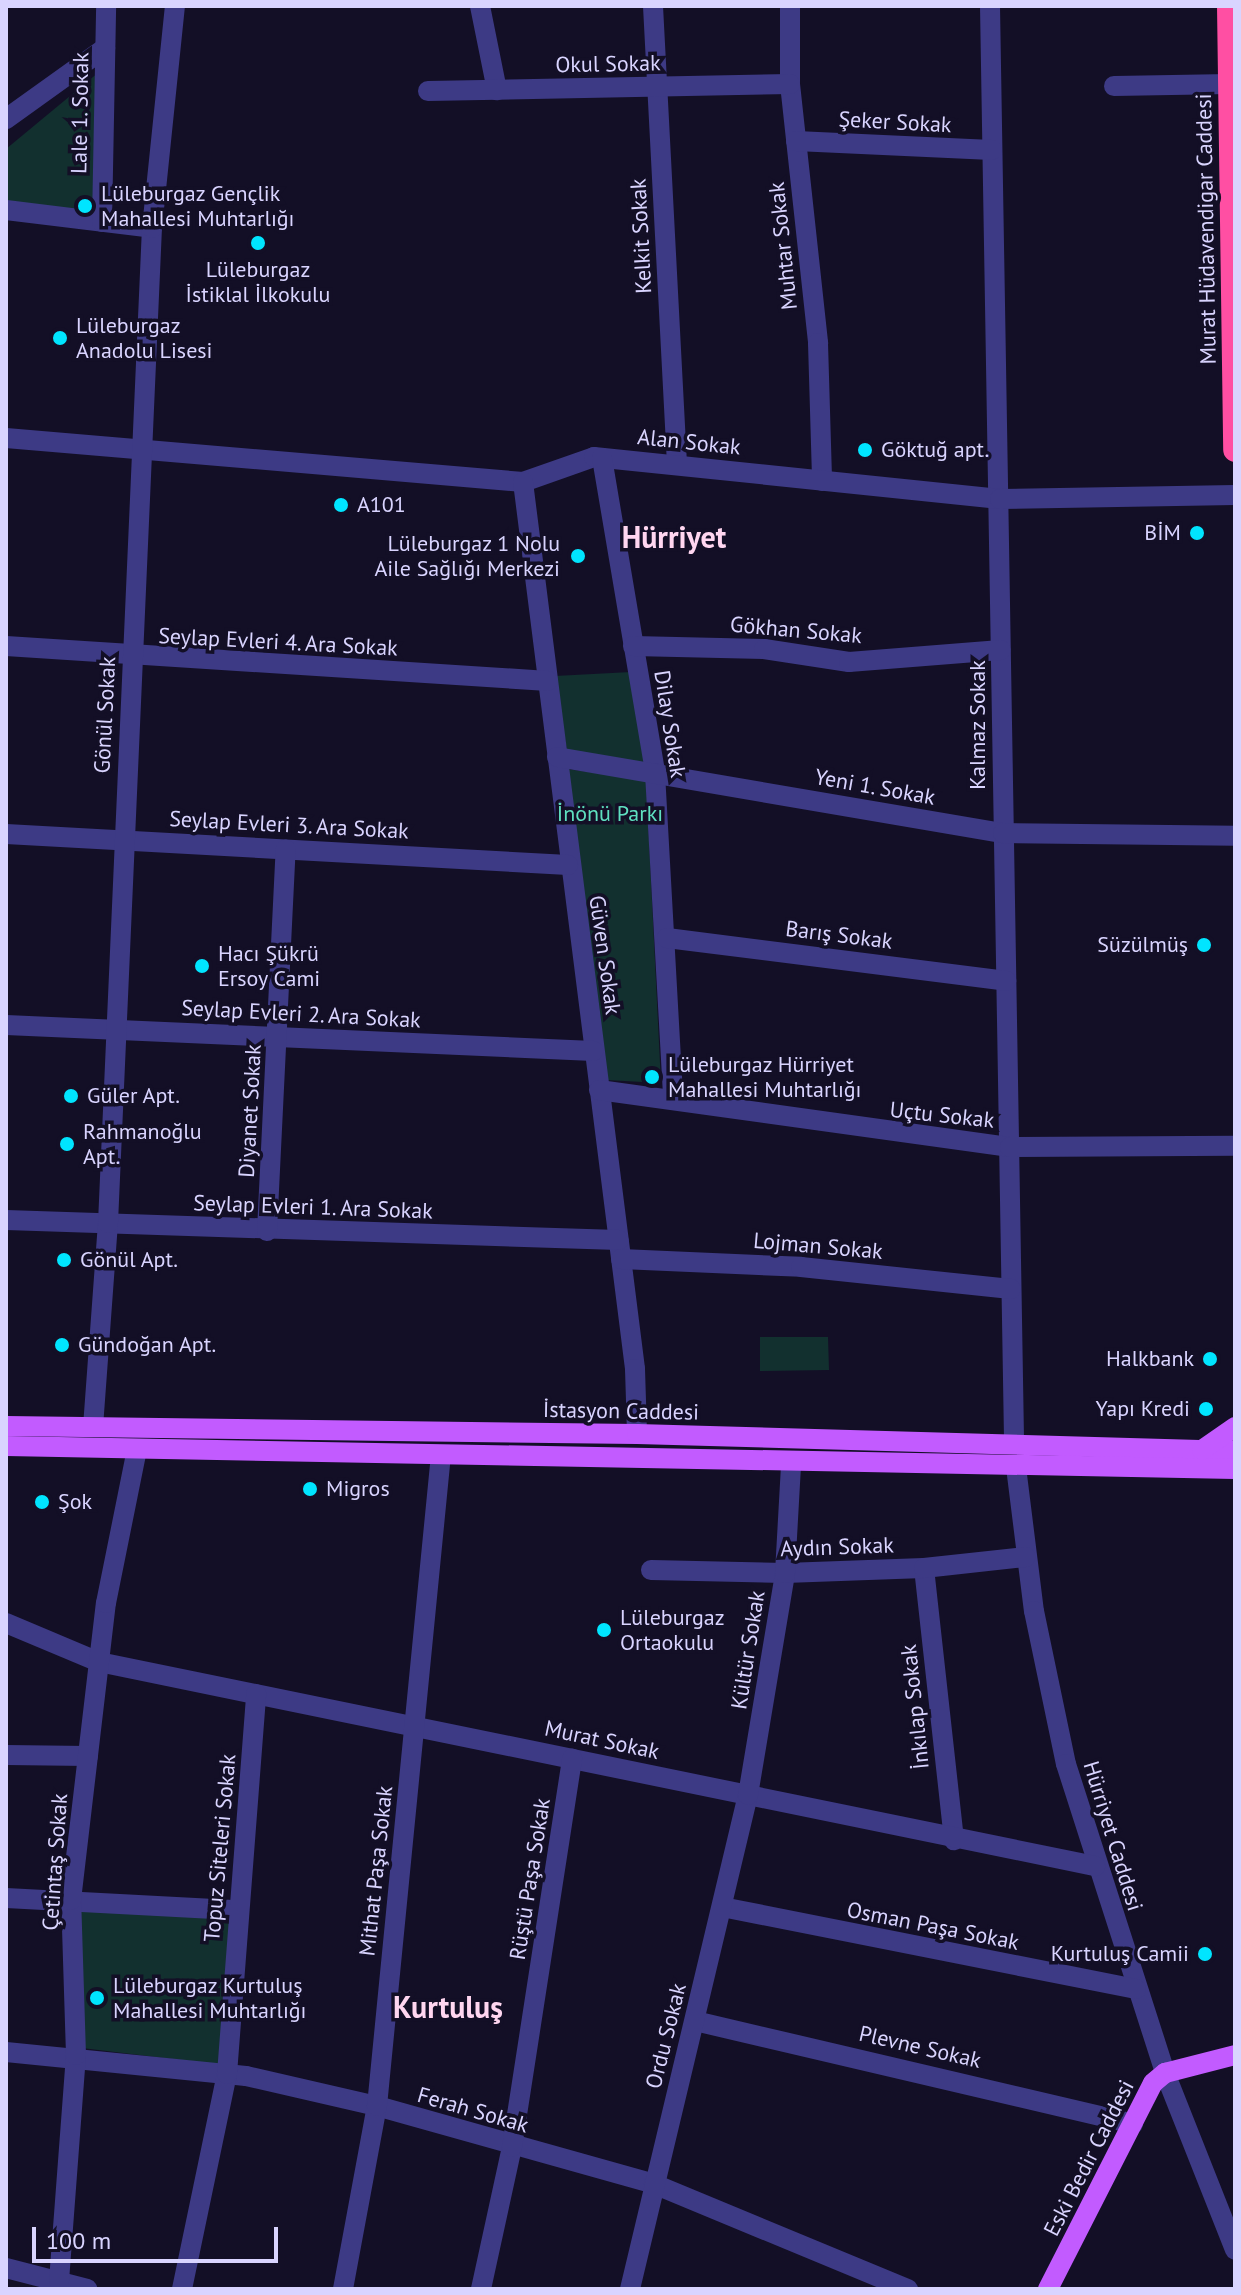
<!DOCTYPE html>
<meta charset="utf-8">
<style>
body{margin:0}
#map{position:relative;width:1241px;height:2295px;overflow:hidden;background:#130f26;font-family:"PT Sans",sans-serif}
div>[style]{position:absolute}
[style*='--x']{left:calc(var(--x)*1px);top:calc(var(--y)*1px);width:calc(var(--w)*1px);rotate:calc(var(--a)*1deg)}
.green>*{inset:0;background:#12302f}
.minor>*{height:20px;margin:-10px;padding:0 10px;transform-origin:10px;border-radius:10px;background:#3d3a85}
.major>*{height:20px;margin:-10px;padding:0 10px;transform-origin:10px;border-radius:10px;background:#c25bff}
.highway>*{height:24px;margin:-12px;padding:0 12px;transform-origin:12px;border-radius:12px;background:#ff4fa3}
.dots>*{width:22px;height:22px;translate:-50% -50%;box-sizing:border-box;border:4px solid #130f26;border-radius:50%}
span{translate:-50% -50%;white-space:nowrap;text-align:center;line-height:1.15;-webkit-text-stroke:7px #130f26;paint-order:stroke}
.street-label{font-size:22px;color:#d9d4ff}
.poi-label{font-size:22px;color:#d9d4ff}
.left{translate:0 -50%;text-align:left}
.right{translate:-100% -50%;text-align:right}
.park-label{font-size:22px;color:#5fe0c0}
.district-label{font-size:30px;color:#ffd6f0;font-weight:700}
.frame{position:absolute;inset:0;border:8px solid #d9d4ff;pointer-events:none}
.scale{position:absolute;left:32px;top:2227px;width:246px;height:36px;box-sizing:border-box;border:4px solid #d9d4ff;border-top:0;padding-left:10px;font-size:24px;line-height:28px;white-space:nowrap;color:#d9d4ff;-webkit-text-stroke:6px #130f26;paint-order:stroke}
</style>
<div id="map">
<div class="green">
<i style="clip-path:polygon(99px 72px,98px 216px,6px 202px,6px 149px)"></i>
<i style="clip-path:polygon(631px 672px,645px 763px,567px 751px,555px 676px)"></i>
<i style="clip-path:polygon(567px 769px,646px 780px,661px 1083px,606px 1080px)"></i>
<i style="clip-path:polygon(760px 1337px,828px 1337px,829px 1370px,760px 1371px)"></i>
<i style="clip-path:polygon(79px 1907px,231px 1916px,221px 2065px,82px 2048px)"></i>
</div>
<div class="minor">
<i style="--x:480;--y:6;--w:86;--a:78.6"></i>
<i style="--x:653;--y:6;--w:458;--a:87"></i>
<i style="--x:790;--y:6;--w:78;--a:90"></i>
<i style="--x:790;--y:84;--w:261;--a:83.8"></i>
<i style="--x:818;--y:343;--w:138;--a:88.3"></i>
<i style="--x:990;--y:6;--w:1438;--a:89.04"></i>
<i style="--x:1114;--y:86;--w:116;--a:-1"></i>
<i style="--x:428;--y:91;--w:362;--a:-1.1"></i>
<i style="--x:6;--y:119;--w:122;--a:-35.6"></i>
<i style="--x:796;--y:141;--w:196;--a:2.6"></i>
<i style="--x:6;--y:210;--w:147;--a:7"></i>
<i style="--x:102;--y:222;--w:216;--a:-88.9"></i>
<i style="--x:6;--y:438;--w:519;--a:4.86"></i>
<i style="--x:523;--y:482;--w:75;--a:-19.4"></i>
<i style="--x:594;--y:457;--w:408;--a:5.9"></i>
<i style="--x:1000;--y:499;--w:235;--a:-1"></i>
<i style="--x:602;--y:458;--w:319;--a:80.4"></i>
<i style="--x:655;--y:773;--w:324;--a:86.8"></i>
<i style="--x:523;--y:482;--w:894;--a:82.8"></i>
<i style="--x:635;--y:1369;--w:65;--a:88.2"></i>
<i style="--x:6;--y:646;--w:543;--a:3.69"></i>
<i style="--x:633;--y:646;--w:131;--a:1.3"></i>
<i style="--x:764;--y:649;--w:86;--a:8.7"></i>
<i style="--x:849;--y:662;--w:152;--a:-4.5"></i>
<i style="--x:557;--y:757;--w:452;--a:9.7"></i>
<i style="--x:1003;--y:833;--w:232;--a:0.7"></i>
<i style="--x:6;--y:834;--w:563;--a:3.16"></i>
<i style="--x:667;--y:938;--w:342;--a:7.2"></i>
<i style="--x:6;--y:1025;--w:588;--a:2.54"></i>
<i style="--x:599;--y:1090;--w:415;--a:7.9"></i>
<i style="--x:1010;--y:1147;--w:225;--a:-0.3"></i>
<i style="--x:6;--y:1220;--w:613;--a:1.87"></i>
<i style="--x:267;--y:1231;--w:382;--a:-87.2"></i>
<i style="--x:621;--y:1259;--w:180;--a:2.5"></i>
<i style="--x:801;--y:1267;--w:211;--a:6"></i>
<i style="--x:93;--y:1427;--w:205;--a:-85.8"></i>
<i style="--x:108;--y:1223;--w:996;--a:-87.47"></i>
<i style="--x:152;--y:228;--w:223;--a:-84.1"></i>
<i style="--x:1016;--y:1467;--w:145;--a:82.9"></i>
<i style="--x:1034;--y:1611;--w:156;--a:78.2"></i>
<i style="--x:1066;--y:1764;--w:324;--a:72.2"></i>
<i style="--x:1165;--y:2073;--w:190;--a:68.4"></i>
<i style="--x:924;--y:1568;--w:274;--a:83.7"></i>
<i style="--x:651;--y:1570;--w:134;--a:1.3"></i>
<i style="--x:785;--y:1573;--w:139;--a:-2.1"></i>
<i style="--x:924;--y:1568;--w:102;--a:-6.2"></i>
<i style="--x:6;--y:1623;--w:101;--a:22.8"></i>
<i style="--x:99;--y:1662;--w:1017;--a:11.58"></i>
<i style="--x:6;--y:1755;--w:82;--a:0.7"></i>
<i style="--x:6;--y:1898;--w:232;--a:3"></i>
<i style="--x:722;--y:1907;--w:422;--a:11.2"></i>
<i style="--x:695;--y:2021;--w:450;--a:13.2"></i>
<i style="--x:6;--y:2052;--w:241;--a:5.7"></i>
<i style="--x:246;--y:2076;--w:134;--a:12.9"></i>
<i style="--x:377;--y:2106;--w:288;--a:15.7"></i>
<i style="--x:654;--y:2184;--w:275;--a:22.5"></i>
<i style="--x:6;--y:2268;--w:84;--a:14.5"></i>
<i style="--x:59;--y:2281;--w:227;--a:-85.7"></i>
<i style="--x:76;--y:2055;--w:155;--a:-91.8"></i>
<i style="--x:71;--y:1900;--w:299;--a:-83.3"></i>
<i style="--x:106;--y:1603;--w:157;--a:-78.6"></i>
<i style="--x:182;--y:2289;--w:220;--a:-78.2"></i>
<i style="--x:227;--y:2074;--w:381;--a:-85.6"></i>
<i style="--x:343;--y:2289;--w:186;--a:-79.5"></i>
<i style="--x:377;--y:2106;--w:654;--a:-84.39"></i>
<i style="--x:481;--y:2289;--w:145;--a:-77.7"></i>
<i style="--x:512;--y:2147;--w:393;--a:-81.2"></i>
<i style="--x:630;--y:2289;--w:508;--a:-76.57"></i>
<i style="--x:748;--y:1795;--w:225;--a:-80.5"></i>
<i style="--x:785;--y:1573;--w:109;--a:-86.8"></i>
</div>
<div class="major">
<i style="--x:6;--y:1426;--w:631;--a:0.73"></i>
<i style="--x:637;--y:1434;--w:598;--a:1.63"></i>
<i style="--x:6;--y:1446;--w:1229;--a:1.07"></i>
<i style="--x:1202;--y:1450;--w:40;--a:-34.9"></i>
<i style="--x:1048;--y:2289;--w:231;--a:-63"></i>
<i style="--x:1153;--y:2083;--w:16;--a:-40"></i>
<i style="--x:1165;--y:2073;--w:72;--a:-14.4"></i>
</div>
<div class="highway">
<i style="--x:1229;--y:6;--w:444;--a:89.2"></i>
</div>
<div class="dots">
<i style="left:85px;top:206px;background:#00e5ff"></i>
<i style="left:258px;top:243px;background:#00e5ff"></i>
<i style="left:60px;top:338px;background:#00e5ff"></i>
<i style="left:865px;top:450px;background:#00e5ff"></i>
<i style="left:341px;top:505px;background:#00e5ff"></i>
<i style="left:1197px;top:533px;background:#00e5ff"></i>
<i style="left:578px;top:556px;background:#00e5ff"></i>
<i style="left:1204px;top:945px;background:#00e5ff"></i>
<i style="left:202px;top:966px;background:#00e5ff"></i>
<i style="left:652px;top:1077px;background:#00e5ff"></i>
<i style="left:71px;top:1096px;background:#00e5ff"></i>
<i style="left:67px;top:1144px;background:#00e5ff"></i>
<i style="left:64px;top:1260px;background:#00e5ff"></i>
<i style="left:62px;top:1345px;background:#00e5ff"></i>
<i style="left:1210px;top:1359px;background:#00e5ff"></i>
<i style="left:1206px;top:1409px;background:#00e5ff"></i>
<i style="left:310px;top:1489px;background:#00e5ff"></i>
<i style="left:42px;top:1502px;background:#00e5ff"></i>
<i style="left:604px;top:1630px;background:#00e5ff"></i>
<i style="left:1205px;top:1954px;background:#00e5ff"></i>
<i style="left:97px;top:1998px;background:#00e5ff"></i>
</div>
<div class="street-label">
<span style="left:608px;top:64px;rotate:-1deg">Okul Sokak</span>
<span style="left:80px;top:113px;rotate:-89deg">Lale 1. Sokak</span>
<span style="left:895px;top:122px;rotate:3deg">Şeker Sokak</span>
<span style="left:1206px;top:229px;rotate:-91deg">Murat Hüdavendigar Caddesi</span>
<span style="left:641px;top:236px;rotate:-93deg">Kelkit Sokak</span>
<span style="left:783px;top:246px;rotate:-96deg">Muhtar Sokak</span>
<span style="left:689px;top:442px;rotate:6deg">Alan Sokak</span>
<span style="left:796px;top:630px;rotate:5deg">Gökhan Sokak</span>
<span style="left:278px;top:642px;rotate:3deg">Seylap Evleri 4. Ara Sokak</span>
<span style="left:105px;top:715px;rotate:-87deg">Gönül Sokak</span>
<span style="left:670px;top:724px;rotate:81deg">Dilay Sokak</span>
<span style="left:978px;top:725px;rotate:-90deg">Kalmaz Sokak</span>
<span style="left:875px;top:787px;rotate:10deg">Yeni 1. Sokak</span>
<span style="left:289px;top:825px;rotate:3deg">Seylap Evleri 3. Ara Sokak</span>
<span style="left:839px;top:935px;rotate:7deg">Barış Sokak</span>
<span style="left:605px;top:955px;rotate:82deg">Güven Sokak</span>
<span style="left:301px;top:1014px;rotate:3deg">Seylap Evleri 2. Ara Sokak</span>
<span style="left:250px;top:1111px;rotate:-87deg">Diyanet Sokak</span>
<span style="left:942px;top:1115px;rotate:6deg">Uçtu Sokak</span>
<span style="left:313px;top:1207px;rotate:2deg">Seylap Evleri 1. Ara Sokak</span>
<span style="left:818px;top:1246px;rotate:5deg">Lojman Sokak</span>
<span style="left:621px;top:1411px;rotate:1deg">İstasyon Caddesi</span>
<span style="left:837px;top:1547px;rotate:-2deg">Aydın Sokak</span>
<span style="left:748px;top:1650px;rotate:-81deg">Kültür Sokak</span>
<span style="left:915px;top:1707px;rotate:-96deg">İnkılap Sokak</span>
<span style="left:602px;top:1740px;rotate:12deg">Murat Sokak</span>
<span style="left:1113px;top:1836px;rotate:73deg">Hürriyet Caddesi</span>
<span style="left:220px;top:1848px;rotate:-85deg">Topuz Siteleri Sokak</span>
<span style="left:55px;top:1862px;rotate:-86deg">Çetintaş Sokak</span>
<span style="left:376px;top:1871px;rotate:-84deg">Mithat Paşa Sokak</span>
<span style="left:530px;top:1879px;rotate:-81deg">Rüştü Paşa Sokak</span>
<span style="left:933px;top:1926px;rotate:11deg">Osman Paşa Sokak</span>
<span style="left:666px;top:2036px;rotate:-76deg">Ordu Sokak</span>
<span style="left:920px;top:2047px;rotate:13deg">Plevne Sokak</span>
<span style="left:473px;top:2110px;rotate:16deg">Ferah Sokak</span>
<span style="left:1089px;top:2158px;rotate:-63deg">Eski Bedir Caddesi</span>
</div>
<div class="poi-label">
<span class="left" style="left:101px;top:206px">Lüleburgaz Gençlik<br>Mahallesi Muhtarlığı</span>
<span style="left:258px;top:282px">Lüleburgaz<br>İstiklal İlkokulu</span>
<span class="left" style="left:76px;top:338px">Lüleburgaz<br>Anadolu Lisesi</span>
<span class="left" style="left:881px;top:450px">Göktuğ apt.</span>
<span class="left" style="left:357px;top:505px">A101</span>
<span class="right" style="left:1181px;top:533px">BİM</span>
<span class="right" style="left:560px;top:556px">Lüleburgaz 1 Nolu<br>Aile Sağlığı Merkezi</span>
<span class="right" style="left:1188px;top:945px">Süzülmüş</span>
<span class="left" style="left:218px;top:966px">Hacı Şükrü<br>Ersoy Cami</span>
<span class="left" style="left:668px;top:1077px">Lüleburgaz Hürriyet<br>Mahallesi Muhtarlığı</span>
<span class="left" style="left:87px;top:1096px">Güler Apt.</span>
<span class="left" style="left:83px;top:1144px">Rahmanoğlu<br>Apt.</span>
<span class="left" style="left:80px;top:1260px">Gönül Apt.</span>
<span class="left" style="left:78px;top:1345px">Gündoğan Apt.</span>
<span class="right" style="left:1194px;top:1359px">Halkbank</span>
<span class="right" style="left:1190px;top:1409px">Yapı Kredi</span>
<span class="left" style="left:326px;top:1489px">Migros</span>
<span class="left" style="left:58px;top:1502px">Şok</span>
<span class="left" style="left:620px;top:1630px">Lüleburgaz<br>Ortaokulu</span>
<span class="right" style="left:1189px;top:1954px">Kurtuluş Camii</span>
<span class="left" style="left:113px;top:1998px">Lüleburgaz Kurtuluş<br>Mahallesi Muhtarlığı</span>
</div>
<div class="park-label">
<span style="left:610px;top:814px">İnönü Parkı</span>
</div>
<div class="district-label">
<span style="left:674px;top:537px">Hürriyet</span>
<span style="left:448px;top:2007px">Kurtuluş</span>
</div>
<div class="frame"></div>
<div class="scale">100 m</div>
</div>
